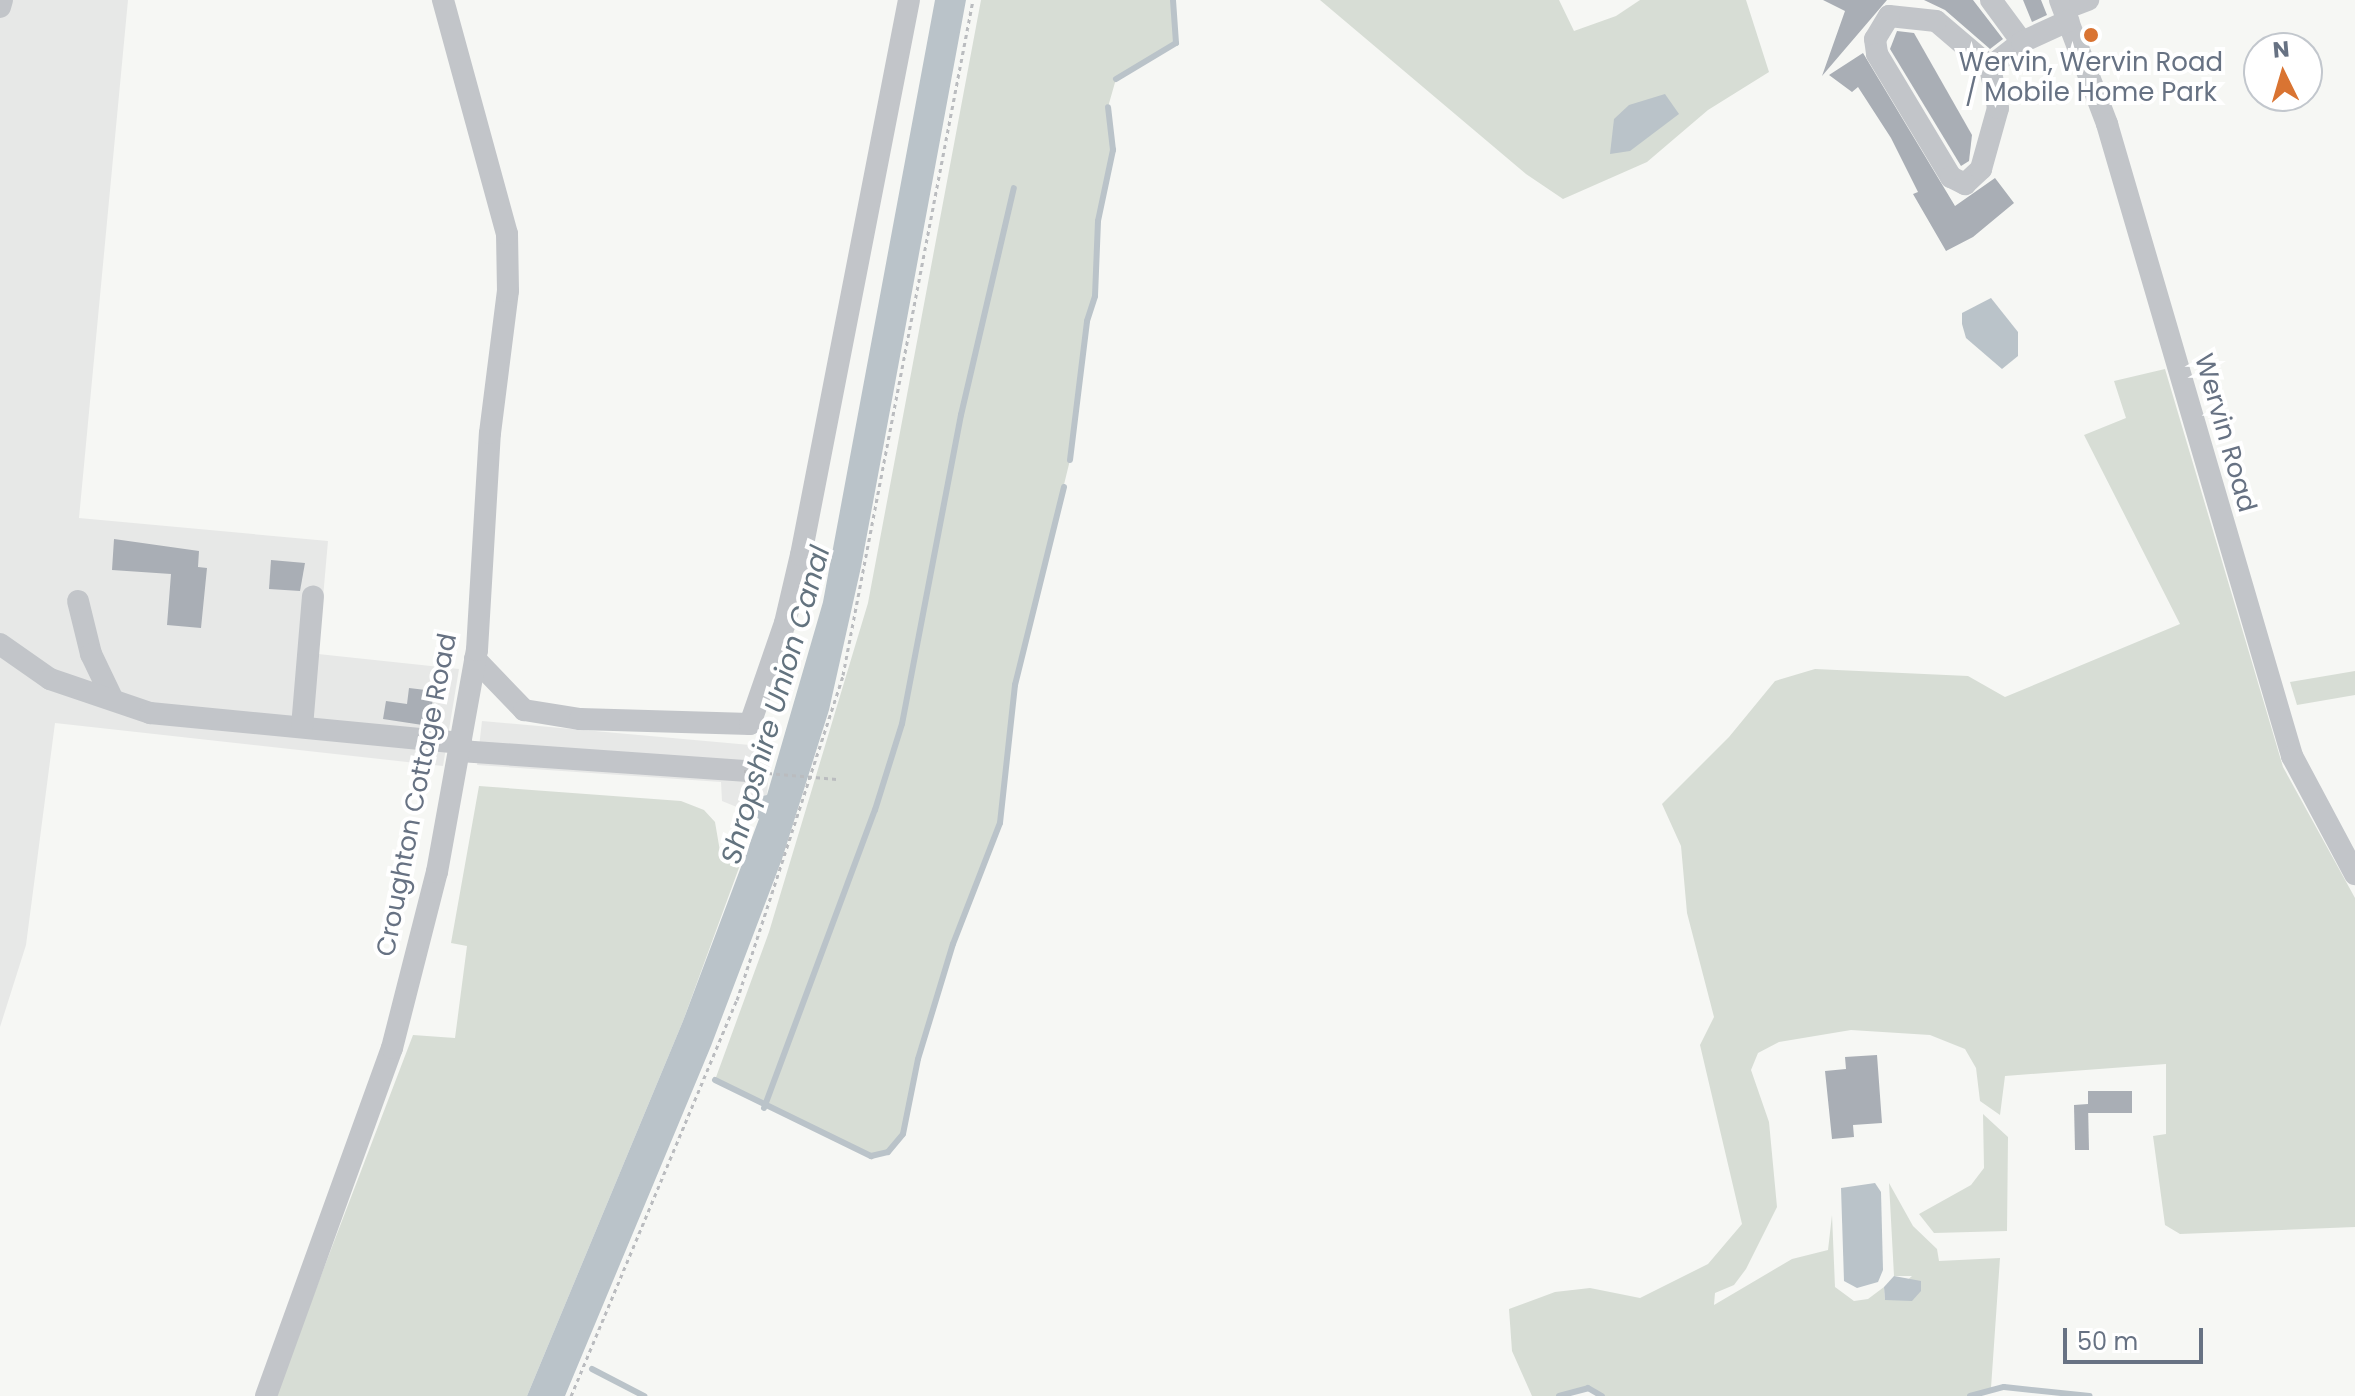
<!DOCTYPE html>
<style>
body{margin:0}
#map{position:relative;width:2355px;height:1396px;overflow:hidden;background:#f6f7f4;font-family:Poppins,sans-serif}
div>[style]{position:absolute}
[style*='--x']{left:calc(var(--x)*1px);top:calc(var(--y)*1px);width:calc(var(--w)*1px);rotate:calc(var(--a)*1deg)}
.built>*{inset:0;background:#e7e8e7}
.green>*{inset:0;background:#d7ddd5}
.water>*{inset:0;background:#bac3c9}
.stream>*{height:6px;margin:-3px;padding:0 3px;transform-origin:3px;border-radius:3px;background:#bac3c9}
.building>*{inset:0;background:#a9aeb5}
.path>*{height:3px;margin-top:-1.5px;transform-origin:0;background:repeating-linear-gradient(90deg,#babcbf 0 4px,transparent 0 8px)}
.minor>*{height:22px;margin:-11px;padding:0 11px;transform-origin:11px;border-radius:11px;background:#c2c5c9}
.path-bridge>*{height:3px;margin-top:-1.5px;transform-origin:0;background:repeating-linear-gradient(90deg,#babcbf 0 4px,transparent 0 8px)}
.dots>*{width:22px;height:22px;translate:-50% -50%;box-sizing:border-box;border:4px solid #fff;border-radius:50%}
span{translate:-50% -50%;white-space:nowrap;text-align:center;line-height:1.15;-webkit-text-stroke:8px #fff;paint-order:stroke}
.poi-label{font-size:26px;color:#677283}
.street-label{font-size:26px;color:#677283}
.water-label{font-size:28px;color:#63737f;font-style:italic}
.north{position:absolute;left:2243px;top:32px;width:80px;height:80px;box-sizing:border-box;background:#fff;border:2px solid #c2c7cd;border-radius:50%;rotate:355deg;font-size:22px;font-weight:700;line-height:32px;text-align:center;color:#677283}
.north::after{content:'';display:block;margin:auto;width:28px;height:36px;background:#d97432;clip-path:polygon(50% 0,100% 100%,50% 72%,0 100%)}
.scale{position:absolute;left:2063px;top:1328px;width:140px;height:36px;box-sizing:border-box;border:4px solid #677283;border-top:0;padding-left:10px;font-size:24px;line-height:28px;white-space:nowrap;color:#677283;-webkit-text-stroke:6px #fff;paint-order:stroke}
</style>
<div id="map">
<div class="built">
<i style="clip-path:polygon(0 0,128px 0,79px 518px,328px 541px,318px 654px,459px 669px,443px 766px,55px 723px,26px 945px,0 1027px)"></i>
<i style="clip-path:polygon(482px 721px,771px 747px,767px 795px,753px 798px,749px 812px,722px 801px,721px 782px,477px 765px)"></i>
</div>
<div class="green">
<i style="clip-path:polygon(981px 0,1173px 0,1176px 43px,1116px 79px,1108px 107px,1113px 150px,1098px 221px,1095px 296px,1087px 321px,1070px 460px,1015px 685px,1000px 823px,953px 944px,918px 1059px,903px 1134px,888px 1152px,871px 1156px,715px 1080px,769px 932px,868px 603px)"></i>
<i style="clip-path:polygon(1320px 0,1559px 0,1574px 31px,1616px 16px,1640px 0,1746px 0,1769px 72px,1708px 110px,1647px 162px,1563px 199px,1526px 174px)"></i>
<i style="clip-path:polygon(2165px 369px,2283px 767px,2355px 898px,2355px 1227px,2180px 1234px,2165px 1225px,2153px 1136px,2166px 1134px,2166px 1064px,2005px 1076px,2000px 1115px,1980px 1101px,1976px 1068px,1965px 1049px,1930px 1035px,1851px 1030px,1779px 1042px,1758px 1053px,1751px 1070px,1769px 1122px,1777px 1207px,1746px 1269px,1734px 1285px,1715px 1293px,1714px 1305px,1792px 1259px,1828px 1250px,1832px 1215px,1835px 1287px,1854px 1301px,1868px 1299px,1884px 1287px,1885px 1300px,1912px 1276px,1894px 1276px,1889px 1183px,1913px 1226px,1937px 1249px,1939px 1261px,2000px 1258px,1991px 1388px,1970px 1396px,1602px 1396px,1588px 1388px,1559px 1396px,1532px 1396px,1512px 1351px,1509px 1309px,1555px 1292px,1590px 1288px,1640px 1298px,1708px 1264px,1742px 1224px,1700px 1045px,1714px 1017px,1687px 913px,1681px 846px,1662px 804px,1729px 737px,1775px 681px,1815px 669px,1968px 676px,2005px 697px,2180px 624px,2084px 435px,2126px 418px,2114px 381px)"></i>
<i style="clip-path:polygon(2355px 671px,2355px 695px,2297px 705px,2290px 682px)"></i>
<i style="clip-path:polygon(479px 786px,681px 801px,704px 810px,715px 822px,721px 857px,740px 865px,683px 1021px,527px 1396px,275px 1396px,413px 1035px,455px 1038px,467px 946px,451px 943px)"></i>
<i style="clip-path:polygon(1983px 1114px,2008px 1137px,2007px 1231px,1934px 1233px,1919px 1214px,1971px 1185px,1984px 1168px)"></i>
</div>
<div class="water">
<i style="clip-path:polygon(935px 0,966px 0,861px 567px,829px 710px,782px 859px,711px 1046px,565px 1396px,527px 1396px,683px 1021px,759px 819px,749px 812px,753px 798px,767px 795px,823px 602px)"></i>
<i style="clip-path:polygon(1665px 94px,1679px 114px,1630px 151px,1610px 154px,1614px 119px,1629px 105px)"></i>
<i style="clip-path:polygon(1991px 298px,2018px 332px,2018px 356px,2002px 369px,1966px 338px,1962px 324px,1962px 313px)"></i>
<i style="clip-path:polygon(1875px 1183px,1881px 1192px,1883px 1270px,1878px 1282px,1857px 1288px,1844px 1281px,1841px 1188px)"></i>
<i style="clip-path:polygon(1894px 1276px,1921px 1281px,1921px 1291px,1912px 1301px,1885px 1300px,1884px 1287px)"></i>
</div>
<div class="stream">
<i style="--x:1116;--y:79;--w:70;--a:-31"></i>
<i style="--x:1176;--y:43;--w:43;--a:-94"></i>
<i style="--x:1070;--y:460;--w:140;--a:-83"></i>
<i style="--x:1087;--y:321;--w:26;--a:-72"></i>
<i style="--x:1095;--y:296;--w:75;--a:-87.7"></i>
<i style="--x:1098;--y:221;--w:73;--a:-78.1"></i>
<i style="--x:1113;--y:150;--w:43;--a:-96.6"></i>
<i style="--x:715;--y:1080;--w:174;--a:26"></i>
<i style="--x:871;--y:1156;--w:17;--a:-13"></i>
<i style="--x:888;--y:1152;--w:23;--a:-50"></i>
<i style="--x:903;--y:1134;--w:76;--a:-78.7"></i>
<i style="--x:918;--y:1059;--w:120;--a:-73.1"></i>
<i style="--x:953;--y:944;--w:130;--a:-68.8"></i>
<i style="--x:1000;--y:823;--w:139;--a:-83.8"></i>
<i style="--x:1015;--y:685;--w:204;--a:-76.1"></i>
<i style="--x:764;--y:1108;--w:318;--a:-69.6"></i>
<i style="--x:875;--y:810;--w:90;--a:-72.6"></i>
<i style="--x:902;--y:724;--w:315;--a:-79.2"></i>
<i style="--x:961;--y:415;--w:233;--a:-76.9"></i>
<i style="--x:592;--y:1369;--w:59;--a:27.4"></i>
<i style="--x:1559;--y:1396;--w:30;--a:-15"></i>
<i style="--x:1588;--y:1388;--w:16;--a:30"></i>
<i style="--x:1970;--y:1396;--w:35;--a:-15"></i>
<i style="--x:2004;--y:1387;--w:86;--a:6"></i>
</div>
<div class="building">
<i style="clip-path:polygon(1823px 0,1887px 0,1822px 76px,1845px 11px)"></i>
<i style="clip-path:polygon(1924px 0,1973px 0,2003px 39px,1990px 49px,1945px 10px)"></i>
<i style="clip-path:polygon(2023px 0,2041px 0,2047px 15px,2032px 22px)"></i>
<i style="clip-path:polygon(1897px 31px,1914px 33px,1972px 135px,1969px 161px,1961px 166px,1890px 49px)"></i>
<i style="clip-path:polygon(1863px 53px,1955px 206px,1995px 178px,2014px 203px,1973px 237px,1946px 251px,1913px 194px,1918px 192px,1891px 138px,1858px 87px,1852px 92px,1829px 75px)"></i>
<i style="clip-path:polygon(114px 539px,199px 551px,198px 567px,207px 568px,201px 628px,167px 625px,171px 574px,112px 570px)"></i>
<i style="clip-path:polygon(271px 560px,305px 563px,300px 591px,269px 589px)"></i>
<i style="clip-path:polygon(409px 688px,434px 691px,429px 726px,383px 719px,386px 701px,407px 704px)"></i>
<i style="clip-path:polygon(1877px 1055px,1882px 1123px,1853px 1125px,1854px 1137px,1832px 1139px,1825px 1071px,1846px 1069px,1845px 1057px)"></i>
<i style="clip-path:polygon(2088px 1091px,2132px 1091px,2132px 1113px,2088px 1113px)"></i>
<i style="clip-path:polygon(2088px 1104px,2089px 1150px,2075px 1150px,2074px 1105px)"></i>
</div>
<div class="path">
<i style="--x:571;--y:1396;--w:429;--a:-67.3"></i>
<i style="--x:737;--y:1000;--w:342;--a:-71.9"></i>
<i style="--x:843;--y:675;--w:687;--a:-79.1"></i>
</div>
<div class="minor">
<i style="--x:1991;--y:0;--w:52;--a:53.6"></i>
<i style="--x:2060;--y:0;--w:133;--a:69.2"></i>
<i style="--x:2107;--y:124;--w:659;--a:73.68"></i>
<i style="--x:2292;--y:756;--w:134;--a:61.9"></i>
<i style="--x:0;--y:7;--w:7;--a:-74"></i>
<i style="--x:2064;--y:9;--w:26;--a:-21"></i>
<i style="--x:1990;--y:67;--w:71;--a:-139.6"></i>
<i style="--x:1936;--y:21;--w:47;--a:-173.9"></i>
<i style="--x:1889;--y:16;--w:27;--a:121"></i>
<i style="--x:1875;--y:39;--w:15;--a:82"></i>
<i style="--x:1877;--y:54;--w:144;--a:59"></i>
<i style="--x:1951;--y:177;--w:16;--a:27"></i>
<i style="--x:1965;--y:184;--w:22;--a:-43"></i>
<i style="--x:1981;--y:169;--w:63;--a:-74.4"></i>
<i style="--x:1998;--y:108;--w:42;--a:-101"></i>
<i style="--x:1990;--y:67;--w:41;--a:-38"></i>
<i style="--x:2022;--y:42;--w:51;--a:-24.5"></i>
<i style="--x:78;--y:601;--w:55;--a:76.2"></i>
<i style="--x:91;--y:654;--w:51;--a:64.4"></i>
<i style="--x:0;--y:644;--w:61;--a:35"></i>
<i style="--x:50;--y:679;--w:106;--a:18.8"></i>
<i style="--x:150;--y:713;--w:313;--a:5.5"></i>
<i style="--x:475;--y:659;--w:71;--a:46.1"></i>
<i style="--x:524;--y:710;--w:57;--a:9.1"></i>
<i style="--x:580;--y:719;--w:170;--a:1.7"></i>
<i style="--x:750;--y:724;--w:107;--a:-70.9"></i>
<i style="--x:785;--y:623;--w:70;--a:-76.8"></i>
<i style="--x:801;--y:555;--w:565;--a:-78.99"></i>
<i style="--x:302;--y:727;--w:131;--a:-85.2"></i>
<i style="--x:460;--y:751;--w:285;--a:4"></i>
<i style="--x:266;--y:1396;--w:370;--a:-70.1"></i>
<i style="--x:392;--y:1048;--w:182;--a:-75.7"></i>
<i style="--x:437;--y:872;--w:226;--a:-79.8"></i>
<i style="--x:477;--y:650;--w:217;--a:-86.6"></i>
<i style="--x:490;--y:433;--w:143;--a:-82.8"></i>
<i style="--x:508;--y:291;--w:57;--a:-91"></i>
<i style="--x:507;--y:234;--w:243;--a:-105.3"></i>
</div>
<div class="path-bridge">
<i style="--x:744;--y:771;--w:93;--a:4.9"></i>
</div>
<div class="dots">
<i style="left:2091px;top:35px;background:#d97432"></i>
</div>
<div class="poi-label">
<span style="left:2091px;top:78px">Wervin, Wervin Road<br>/ Mobile Home Park</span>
</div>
<div class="street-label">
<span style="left:2225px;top:433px;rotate:74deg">Wervin Road</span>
<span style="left:417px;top:795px;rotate:-79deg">Croughton Cottage Road</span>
</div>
<div class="water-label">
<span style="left:776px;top:705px;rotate:-74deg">Shropshire Union Canal</span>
</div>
<div class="north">N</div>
<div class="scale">50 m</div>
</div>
